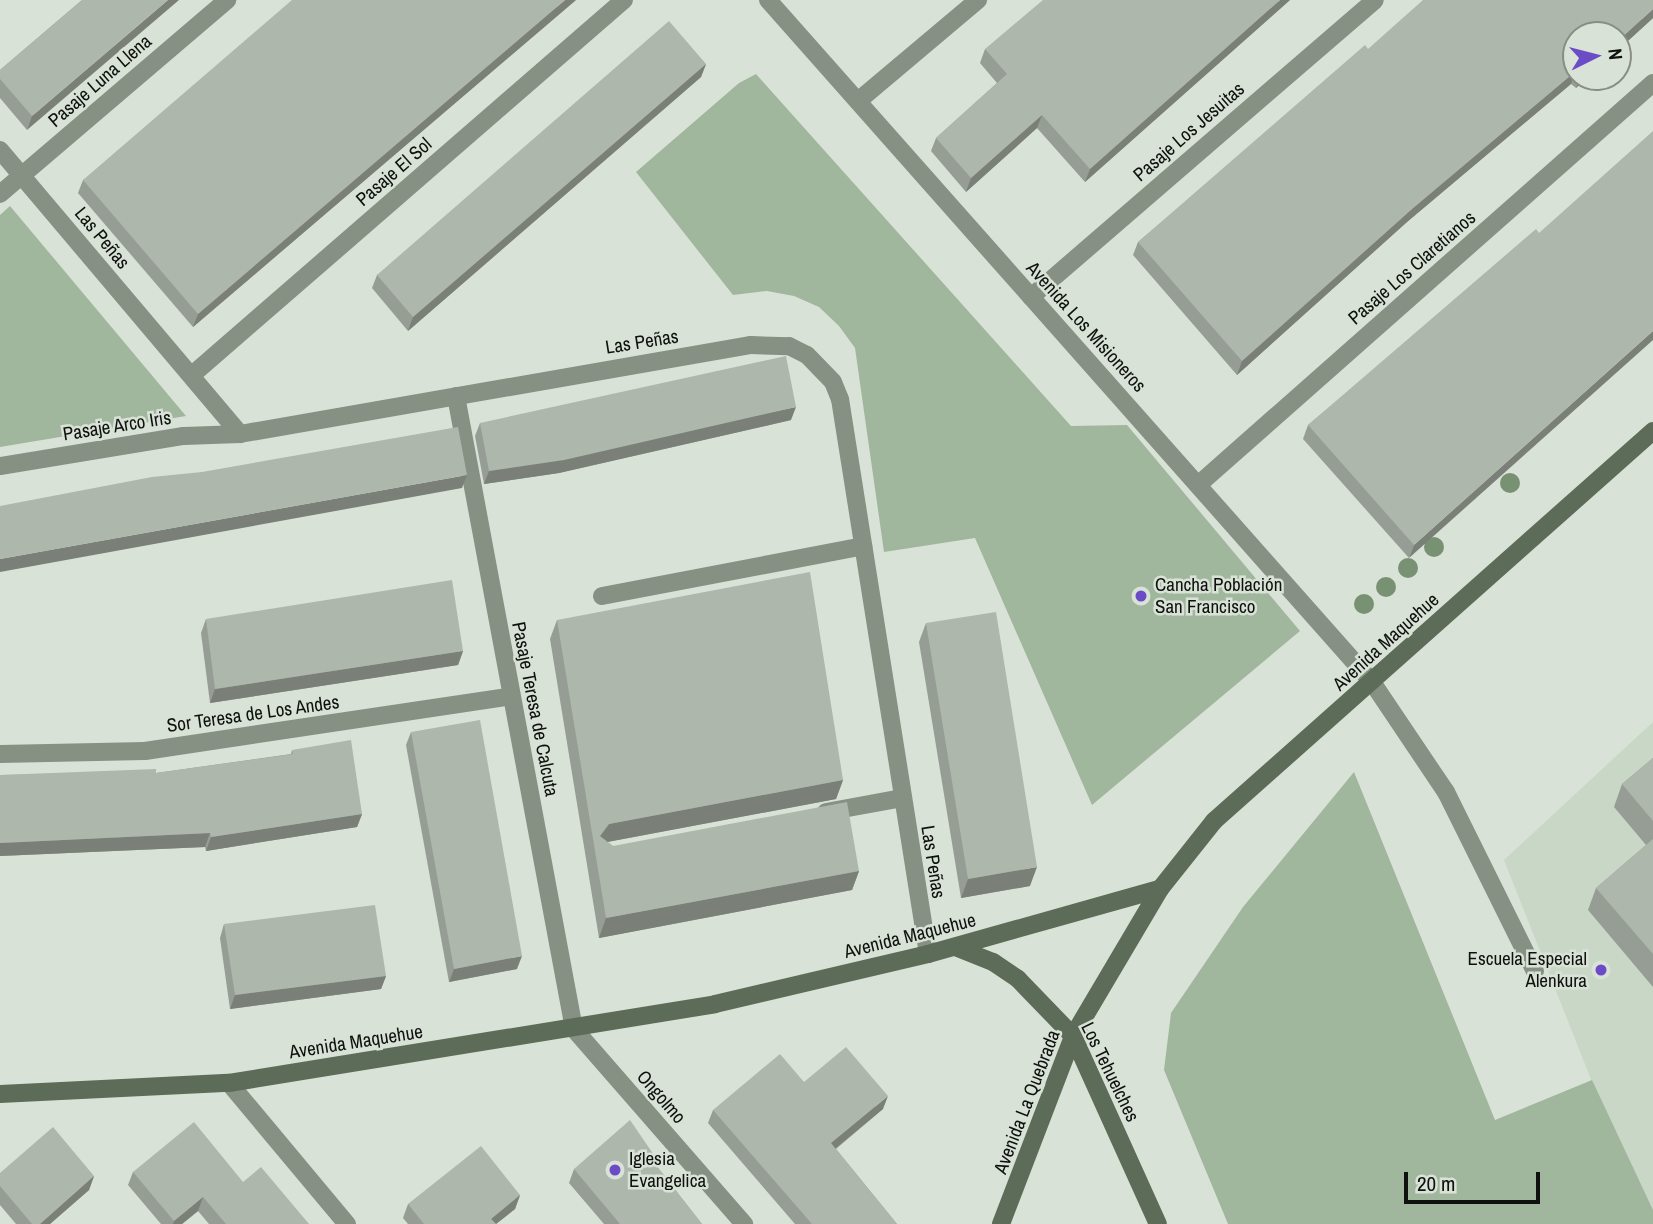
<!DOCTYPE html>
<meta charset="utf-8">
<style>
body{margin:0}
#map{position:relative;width:1653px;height:1224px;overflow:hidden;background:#d9e2d7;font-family:"Archivo Narrow",sans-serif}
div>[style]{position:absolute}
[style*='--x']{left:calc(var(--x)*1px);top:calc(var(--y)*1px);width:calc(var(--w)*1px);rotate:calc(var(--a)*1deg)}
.built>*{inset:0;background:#c9d7c6}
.green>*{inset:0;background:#a1b79d}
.lane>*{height:18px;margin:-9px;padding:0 9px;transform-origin:9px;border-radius:9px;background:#869184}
.street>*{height:18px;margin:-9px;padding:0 9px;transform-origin:9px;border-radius:9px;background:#869184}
.secondary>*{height:18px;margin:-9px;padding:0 9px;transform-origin:9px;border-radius:9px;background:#5c6c58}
.trees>*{width:20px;height:20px;margin:-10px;border-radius:50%;background:#789173}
.wall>*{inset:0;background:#969d94}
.shaded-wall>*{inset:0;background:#7a8078}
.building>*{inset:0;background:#aeb7ac}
.dots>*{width:19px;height:19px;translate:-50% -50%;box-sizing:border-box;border:4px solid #d9e2d7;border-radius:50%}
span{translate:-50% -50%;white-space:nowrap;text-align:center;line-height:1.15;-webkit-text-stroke:5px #d9e2d7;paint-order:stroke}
.street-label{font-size:19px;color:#0e110d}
.poi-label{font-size:19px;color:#0e110d}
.left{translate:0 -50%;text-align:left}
.right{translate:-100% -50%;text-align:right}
.north{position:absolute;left:1562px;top:21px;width:70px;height:70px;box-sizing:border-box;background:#d9e2d7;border:2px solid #888e86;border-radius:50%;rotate:84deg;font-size:19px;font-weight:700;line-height:28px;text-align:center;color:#0e110d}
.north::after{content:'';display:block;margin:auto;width:24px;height:32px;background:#6c4cc6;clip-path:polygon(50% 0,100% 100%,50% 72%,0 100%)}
.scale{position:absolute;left:1404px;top:1172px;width:136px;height:32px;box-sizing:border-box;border:4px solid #0e110d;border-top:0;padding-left:9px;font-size:21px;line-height:24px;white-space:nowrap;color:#0e110d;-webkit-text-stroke:5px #d9e2d7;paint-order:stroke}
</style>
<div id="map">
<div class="built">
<i style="clip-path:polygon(1653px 722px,1653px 1210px,1598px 1097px,1504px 860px)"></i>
</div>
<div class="green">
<i style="clip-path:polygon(756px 74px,1071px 426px,1127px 425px,1300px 631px,1092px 805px,975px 538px,884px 552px,855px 348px,839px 326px,819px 307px,794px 296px,767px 291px,733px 295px,636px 172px,739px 83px)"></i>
<i style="clip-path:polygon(10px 206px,186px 416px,0 447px,0 215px)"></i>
<i style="clip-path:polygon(1354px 772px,1495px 1120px,1592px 1080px,1653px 1210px,1653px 1224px,1228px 1224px,1164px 1070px,1171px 1013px,1243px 907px)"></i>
</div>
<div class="lane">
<i style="--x:602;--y:596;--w:266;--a:-10.8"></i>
<i style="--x:1372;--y:682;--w:133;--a:56.1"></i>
<i style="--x:1446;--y:792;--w:200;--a:63.6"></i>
<i style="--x:826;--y:812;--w:77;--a:-10.4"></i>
</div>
<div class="street">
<i style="--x:768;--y:0;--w:911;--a:48.47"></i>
<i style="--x:858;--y:101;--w:157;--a:-40.1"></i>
<i style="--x:0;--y:150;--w:372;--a:49.8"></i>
<i style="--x:0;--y:194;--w:299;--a:-40.5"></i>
<i style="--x:1031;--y:297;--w:454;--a:-40.8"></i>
<i style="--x:192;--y:375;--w:572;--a:-40.96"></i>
<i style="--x:456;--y:396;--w:644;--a:79.44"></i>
<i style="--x:574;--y:1029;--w:259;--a:48.9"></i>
<i style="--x:0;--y:466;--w:186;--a:-9.3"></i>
<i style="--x:184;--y:436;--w:56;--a:-2"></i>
<i style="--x:240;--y:434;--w:519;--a:-9.88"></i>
<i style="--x:751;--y:345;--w:38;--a:2"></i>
<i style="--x:789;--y:346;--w:20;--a:27"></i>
<i style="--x:807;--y:355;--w:37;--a:46"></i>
<i style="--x:833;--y:382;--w:18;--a:68"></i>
<i style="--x:840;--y:399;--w:562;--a:80.99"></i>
<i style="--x:1198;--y:485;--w:607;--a:-41.46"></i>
<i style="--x:0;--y:754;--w:145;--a:-1.2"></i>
<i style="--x:145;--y:751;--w:370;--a:-8.5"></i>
<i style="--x:229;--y:1083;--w:184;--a:50.1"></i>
</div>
<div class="secondary">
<i style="--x:955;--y:947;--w:41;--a:21.5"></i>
<i style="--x:993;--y:962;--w:30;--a:34"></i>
<i style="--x:1018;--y:979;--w:79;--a:46"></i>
<i style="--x:1073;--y:1036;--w:206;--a:65.7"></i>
<i style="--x:0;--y:1094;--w:229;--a:-2.8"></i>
<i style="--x:229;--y:1083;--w:492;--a:-9.2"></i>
<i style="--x:715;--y:1004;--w:219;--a:-13.2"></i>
<i style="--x:928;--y:954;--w:241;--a:-15.7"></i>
<i style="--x:1001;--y:1224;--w:201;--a:-69"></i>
<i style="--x:1073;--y:1036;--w:171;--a:-59.4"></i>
<i style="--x:1160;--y:889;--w:87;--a:-51.5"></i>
<i style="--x:1214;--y:821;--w:587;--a:-41.62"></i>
</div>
<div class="trees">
<i style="left:1510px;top:483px"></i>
<i style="left:1434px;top:547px"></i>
<i style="left:1408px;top:568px"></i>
<i style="left:1386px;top:587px"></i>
<i style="left:1364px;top:604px"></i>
</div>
<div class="wall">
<i style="clip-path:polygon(82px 0,27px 130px,0 98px,0 70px)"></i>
<i style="clip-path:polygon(576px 0,193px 327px,78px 193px,83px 180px)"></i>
<i style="clip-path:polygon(1290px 0,1085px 182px,1037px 128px,966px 192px,931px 151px,936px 138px,997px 83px,980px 63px,985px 49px)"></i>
<i style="clip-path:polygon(1653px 18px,1618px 50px,1618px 35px,1576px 35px,1576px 77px,1588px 77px,1576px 88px,1571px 84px,1407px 222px,1237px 375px,1133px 255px,1138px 242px,1368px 49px)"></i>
<i style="clip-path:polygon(706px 64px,701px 77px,408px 331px,372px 288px,377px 275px)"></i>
<i style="clip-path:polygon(1539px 233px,1409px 558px,1303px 439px,1308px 425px)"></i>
<i style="clip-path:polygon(791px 420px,559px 473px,484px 484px,475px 436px,480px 423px)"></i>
<i style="clip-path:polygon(206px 619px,463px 651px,458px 665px,210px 703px,201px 633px)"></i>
<i style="clip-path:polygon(557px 620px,843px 780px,836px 799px,607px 842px,613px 846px,859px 871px,852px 890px,599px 938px,550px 639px)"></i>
<i style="clip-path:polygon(926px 623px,1030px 886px,961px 898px,919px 642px)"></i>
<i style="clip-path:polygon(411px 732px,517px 969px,449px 982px,406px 745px)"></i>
<i style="clip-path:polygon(292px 750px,362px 814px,357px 827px,206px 851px,205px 847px,0 856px,0 775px,156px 773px,291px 754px)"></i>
<i style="clip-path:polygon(1653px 758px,1653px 987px,1588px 910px,1596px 888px,1646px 845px,1614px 807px,1622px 784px)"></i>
<i style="clip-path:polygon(224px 924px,386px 976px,381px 989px,230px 1009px,220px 938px)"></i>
<i style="clip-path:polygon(804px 1082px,883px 1109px,836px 1149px,897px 1224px,795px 1224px,708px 1123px,713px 1110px)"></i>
<i style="clip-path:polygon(656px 1158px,654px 1163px,702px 1224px,604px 1224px,569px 1183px,574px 1169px)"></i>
<i style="clip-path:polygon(133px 1172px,243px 1182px,309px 1224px,209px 1224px,198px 1211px,182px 1224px,161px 1224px,128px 1185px)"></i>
<i style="clip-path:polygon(0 1173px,94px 1176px,89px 1190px,50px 1224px,16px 1224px,0 1205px)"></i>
<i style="clip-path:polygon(520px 1195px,515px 1209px,496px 1224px,408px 1224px,403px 1218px,408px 1204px)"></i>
</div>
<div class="shaded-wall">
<i style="clip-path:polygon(168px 0,179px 0,27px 130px,32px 116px)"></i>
<i style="clip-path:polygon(565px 0,576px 0,193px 327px,198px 314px)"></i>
<i style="clip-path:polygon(1280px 0,1290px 0,1085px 182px,1090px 169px)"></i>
<i style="clip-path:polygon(1653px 9px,1653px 18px,1618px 50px,1618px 41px)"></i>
<i style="clip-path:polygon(706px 64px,701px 77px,408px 331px,413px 317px)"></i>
<i style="clip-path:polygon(1576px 71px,1571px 84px,1407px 222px,1237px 375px,1242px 361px,1412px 209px)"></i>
<i style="clip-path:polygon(1580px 77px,1588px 77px,1576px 88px)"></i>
<i style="clip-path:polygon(1042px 115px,1037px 128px,966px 192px,971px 178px)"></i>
<i style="clip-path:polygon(1653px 331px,1653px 340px,1409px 558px,1414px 545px)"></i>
<i style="clip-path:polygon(796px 407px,791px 420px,559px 473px,484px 484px,489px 471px)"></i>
<i style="clip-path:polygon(467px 475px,462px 488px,0 572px,0 559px)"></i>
<i style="clip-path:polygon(463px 651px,458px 665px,210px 703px,215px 689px)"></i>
<i style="clip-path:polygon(843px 780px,836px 799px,602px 843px,600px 836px,609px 824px)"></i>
<i style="clip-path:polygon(362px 814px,357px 827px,206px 851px,211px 837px)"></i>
<i style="clip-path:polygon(210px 833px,205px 847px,0 856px,0 843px)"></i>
<i style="clip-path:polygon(1037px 867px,1030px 886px,961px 898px,968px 879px)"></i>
<i style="clip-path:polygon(859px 871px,852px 890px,599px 938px,606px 918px)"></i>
<i style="clip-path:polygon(522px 956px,517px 969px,449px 982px,454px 969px)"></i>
<i style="clip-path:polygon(386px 976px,381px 989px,230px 1009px,235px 995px)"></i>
<i style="clip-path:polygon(888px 1096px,883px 1109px,826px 1156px,831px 1143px)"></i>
<i style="clip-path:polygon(94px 1176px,89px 1190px,50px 1224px,40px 1224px)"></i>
<i style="clip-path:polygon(520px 1195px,515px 1209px,496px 1224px,491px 1219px)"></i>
<i style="clip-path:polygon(203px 1197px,198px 1211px,182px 1224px,173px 1224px,174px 1221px)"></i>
</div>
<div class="building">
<i style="clip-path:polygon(82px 0,168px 0,32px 116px,0 79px,0 70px)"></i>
<i style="clip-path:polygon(292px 0,565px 0,198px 314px,83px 180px)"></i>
<i style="clip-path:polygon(1043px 0,1280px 0,1090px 169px,1042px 115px,971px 178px,936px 138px,1007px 74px,985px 49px)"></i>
<i style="clip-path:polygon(1423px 0,1653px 0,1653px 9px,1618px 41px,1618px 35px,1576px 35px,1576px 71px,1412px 209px,1242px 361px,1138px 242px,1365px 45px,1368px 49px)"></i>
<i style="clip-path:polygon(669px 21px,706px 64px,413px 317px,377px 275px)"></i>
<i style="clip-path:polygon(1653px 131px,1653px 331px,1414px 545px,1308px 425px,1536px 229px,1539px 233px)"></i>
<i style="clip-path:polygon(786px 356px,796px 407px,564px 460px,489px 471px,480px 423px)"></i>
<i style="clip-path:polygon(458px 427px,467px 475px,0 559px,0 506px,152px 477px,202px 472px)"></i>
<i style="clip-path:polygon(810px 572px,843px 780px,609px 824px,600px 836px,613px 846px,847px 802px,859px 871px,606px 918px,557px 620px)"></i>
<i style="clip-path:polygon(452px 580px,463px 651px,215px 689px,206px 619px)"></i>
<i style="clip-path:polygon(996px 612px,1037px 867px,968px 879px,926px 623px)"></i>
<i style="clip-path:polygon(480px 720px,522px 956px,454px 969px,411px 732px)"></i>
<i style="clip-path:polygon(351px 740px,362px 814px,211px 837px,210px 833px,0 843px,0 775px,156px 769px,156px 773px,293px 754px,292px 750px)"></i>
<i style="clip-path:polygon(1653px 758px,1653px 821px,1622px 784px)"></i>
<i style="clip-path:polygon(1653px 839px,1653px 954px,1596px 888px)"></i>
<i style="clip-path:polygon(375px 905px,386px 976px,235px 995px,224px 924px)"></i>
<i style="clip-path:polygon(846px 1047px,888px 1096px,831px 1143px,897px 1224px,812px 1224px,713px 1110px,780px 1054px,804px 1082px)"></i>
<i style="clip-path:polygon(630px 1120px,656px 1158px,653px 1161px,702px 1224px,620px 1224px,574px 1169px)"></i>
<i style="clip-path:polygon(194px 1122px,243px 1182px,261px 1167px,309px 1224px,226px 1224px,203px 1197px,174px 1221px,133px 1172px)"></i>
<i style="clip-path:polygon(53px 1127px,94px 1176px,40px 1224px,32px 1224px,0 1186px,0 1173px)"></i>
<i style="clip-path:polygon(481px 1146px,520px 1195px,491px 1219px,496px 1224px,424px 1224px,408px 1204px)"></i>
</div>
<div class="dots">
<i style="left:1141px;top:596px;background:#6c4cc6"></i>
<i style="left:1601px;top:970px;background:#6c4cc6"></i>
<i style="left:615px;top:1170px;background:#6c4cc6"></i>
</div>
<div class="street-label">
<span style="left:100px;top:81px;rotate:-41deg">Pasaje Luna Llena</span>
<span style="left:1189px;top:132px;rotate:-41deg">Pasaje Los Jesuitas</span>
<span style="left:394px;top:172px;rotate:-41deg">Pasaje El Sol</span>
<span style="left:102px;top:238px;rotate:50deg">Las Peñas</span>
<span style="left:1412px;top:268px;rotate:-41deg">Pasaje Los Claretianos</span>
<span style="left:1086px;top:327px;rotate:48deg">Avenida Los Misioneros</span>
<span style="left:642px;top:342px;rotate:-9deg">Las Peñas</span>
<span style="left:117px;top:426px;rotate:-9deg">Pasaje Arco Iris</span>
<span style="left:1386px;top:642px;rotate:-42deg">Avenida Maquehue</span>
<span style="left:535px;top:709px;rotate:79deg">Pasaje Teresa de Calcuta</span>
<span style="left:253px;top:714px;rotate:-8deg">Sor Teresa de Los Andes</span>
<span style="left:933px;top:862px;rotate:81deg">Las Peñas</span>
<span style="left:910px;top:936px;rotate:-14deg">Avenida Maquehue</span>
<span style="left:356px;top:1042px;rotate:-9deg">Avenida Maquehue</span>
<span style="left:1110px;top:1072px;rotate:64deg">Los Tehuelches</span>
<span style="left:661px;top:1097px;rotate:49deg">Ongolmo</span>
<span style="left:1027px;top:1102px;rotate:-69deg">Avenida La Quebrada</span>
</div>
<div class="poi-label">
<span class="left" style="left:1155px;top:596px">Cancha Población<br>San Francisco</span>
<span class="right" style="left:1587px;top:970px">Escuela Especial<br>Alenkura</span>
<span class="left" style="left:629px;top:1170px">Iglesia<br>Evangelica</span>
</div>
<div class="north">N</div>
<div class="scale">20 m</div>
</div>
